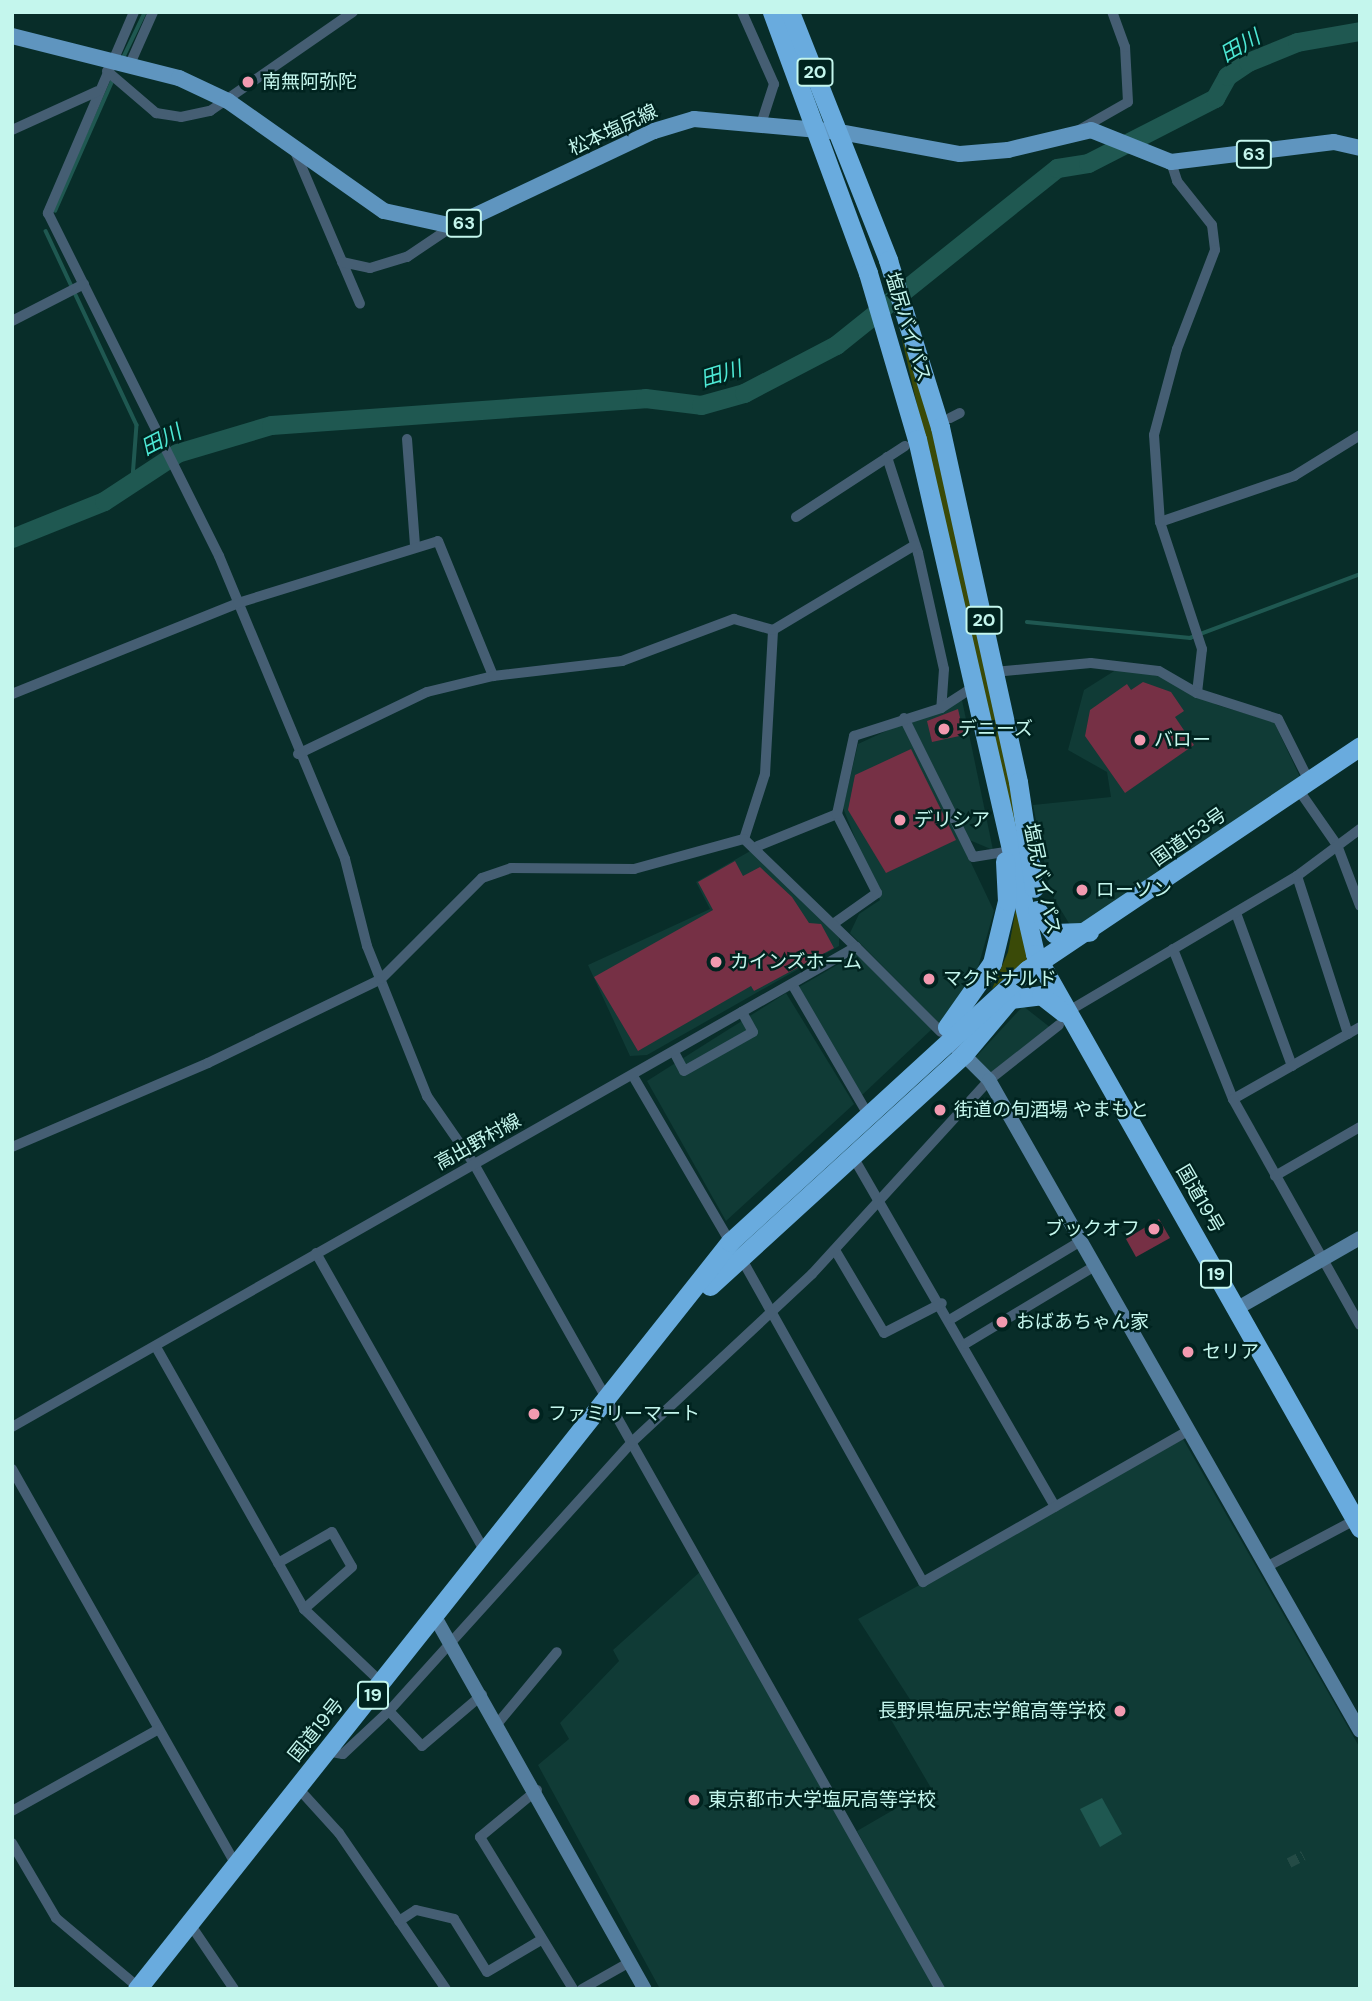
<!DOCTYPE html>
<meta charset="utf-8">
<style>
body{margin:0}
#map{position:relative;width:1372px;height:2001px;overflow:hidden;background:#082d29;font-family:"DM Sans","Noto Sans JP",sans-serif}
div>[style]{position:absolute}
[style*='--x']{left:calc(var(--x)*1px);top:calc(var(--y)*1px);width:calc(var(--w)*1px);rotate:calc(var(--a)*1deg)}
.built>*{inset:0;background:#103b36}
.green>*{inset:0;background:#3a4a08}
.water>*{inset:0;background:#1f5851}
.stream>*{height:3.5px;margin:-1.75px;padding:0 1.75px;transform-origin:1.75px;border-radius:1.75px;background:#1f5851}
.river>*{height:19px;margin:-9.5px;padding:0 9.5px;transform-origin:9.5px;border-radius:9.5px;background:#1f5851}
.building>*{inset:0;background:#763045}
.street-tunnel>*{height:10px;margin-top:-5px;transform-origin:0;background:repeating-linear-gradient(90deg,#244b46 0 10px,transparent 0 15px)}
.street>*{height:10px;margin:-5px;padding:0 5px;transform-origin:5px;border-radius:5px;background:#455e73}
.secondary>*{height:14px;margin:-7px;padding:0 7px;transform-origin:7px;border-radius:7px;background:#547d9e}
.primary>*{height:16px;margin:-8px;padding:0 8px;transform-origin:8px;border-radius:8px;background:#5f95bf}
.highway>*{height:19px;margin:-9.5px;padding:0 9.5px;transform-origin:9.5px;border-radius:9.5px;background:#69abde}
.dots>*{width:19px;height:19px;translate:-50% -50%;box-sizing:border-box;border:4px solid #00231f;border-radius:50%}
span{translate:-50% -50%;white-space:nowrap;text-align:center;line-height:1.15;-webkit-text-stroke:5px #00231f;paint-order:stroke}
.shield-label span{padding:2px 5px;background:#00231f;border:2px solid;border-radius:5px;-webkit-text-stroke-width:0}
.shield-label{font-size:18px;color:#c4f6ed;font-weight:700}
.poi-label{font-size:19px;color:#c4f6ed}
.left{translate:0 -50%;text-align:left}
.right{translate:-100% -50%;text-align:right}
.street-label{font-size:19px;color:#c4f6ed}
.water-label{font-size:21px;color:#4de8d5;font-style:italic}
.frame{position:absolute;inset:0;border:14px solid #c4f6ed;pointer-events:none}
</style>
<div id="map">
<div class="built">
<i style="clip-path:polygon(1119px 668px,1167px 678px,1217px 705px,1274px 722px,1300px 777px,1078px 926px,1070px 925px,1050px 892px,1033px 805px,1111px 797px,1107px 772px,1068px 750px,1084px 690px)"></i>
<i style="clip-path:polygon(962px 700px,993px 850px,967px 839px,910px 721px)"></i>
<i style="clip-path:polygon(899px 725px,906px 726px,994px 911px,977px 971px,939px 1023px,850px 933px,859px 914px,880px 900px,843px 808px,858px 744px)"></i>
<i style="clip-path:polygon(752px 850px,839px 938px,839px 946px,647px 1055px,630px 1056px,588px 965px,710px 909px,696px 882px)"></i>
<i style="clip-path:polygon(856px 954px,932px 1029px,861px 1096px,799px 987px)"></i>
<i style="clip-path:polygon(786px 993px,854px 1104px,726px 1221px,647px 1081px)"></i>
<i style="clip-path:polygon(1023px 1006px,1051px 1028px,990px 1074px,975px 1058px)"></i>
<i style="clip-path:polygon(1183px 1439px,1360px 1748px,1360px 1989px,943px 1989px,857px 1831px,931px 1788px,890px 1718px,913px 1704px,858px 1619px)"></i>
<i style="clip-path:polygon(701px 1571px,937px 1989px,660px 1989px,538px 1765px,569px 1739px,560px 1723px,619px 1661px,613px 1650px)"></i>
</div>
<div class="green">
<i style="clip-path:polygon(901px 335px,932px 419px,1011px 778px,1021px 858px)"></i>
<i style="clip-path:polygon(1018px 897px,1027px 960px,992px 989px,1008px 952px)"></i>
</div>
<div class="water">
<i style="clip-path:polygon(1102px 1798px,1122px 1834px,1100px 1847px,1080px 1809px)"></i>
</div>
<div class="stream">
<i style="--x:123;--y:58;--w:51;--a:-64.4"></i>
<i style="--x:55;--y:211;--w:146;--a:-66.2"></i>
<i style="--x:46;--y:231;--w:214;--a:64.9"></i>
<i style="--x:137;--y:425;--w:53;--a:94.3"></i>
<i style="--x:1027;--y:622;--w:164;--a:5.6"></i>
<i style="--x:1190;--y:638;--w:182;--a:-20.6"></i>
</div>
<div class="river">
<i style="--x:12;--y:538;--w:99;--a:-21.9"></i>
<i style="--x:104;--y:501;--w:87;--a:-33.3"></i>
<i style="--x:177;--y:453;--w:98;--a:-16.6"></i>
<i style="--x:271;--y:425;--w:375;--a:-4.1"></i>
<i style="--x:645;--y:398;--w:56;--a:7.1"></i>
<i style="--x:701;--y:405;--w:45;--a:-15.6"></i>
<i style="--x:744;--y:393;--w:104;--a:-27.6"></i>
<i style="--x:836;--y:345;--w:283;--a:-38.7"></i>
<i style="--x:1057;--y:168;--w:31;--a:-9"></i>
<i style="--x:1088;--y:163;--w:143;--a:-27.1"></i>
<i style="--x:1215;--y:98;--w:25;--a:-61"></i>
<i style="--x:1227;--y:76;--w:25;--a:-34"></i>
<i style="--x:1248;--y:62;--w:53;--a:-22.2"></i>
<i style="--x:1297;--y:42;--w:64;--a:-9.9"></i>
</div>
<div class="building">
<i style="clip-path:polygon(1143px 682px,1171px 692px,1184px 711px,1175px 717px,1194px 745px,1125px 793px,1085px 736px,1090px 710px,1127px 684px,1131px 690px)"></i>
<i style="clip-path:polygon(958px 709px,964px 735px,932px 742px,927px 721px)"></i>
<i style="clip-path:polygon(911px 749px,956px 840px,886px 873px,848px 810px,855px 775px)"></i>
<i style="clip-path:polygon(735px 861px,743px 876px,760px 867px,792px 897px,809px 923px,821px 924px,834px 948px,754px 991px,751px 986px,638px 1051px,594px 977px,713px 910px,698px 882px)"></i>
<i style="clip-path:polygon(1159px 1219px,1170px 1238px,1136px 1257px,1126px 1239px)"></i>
</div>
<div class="street-tunnel">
<i style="--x:1289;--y:1863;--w:16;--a:-27"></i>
</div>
<div class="street">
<i style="--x:134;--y:12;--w:219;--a:113.2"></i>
<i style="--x:48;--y:213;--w:383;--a:63.5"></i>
<i style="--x:219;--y:556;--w:328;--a:67.4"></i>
<i style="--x:345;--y:859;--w:90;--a:75.8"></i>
<i style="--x:367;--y:946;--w:162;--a:68.2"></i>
<i style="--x:427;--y:1096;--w:83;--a:55.3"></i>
<i style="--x:474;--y:1164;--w:948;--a:60.54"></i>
<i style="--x:742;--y:12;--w:79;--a:66"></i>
<i style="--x:774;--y:84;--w:42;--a:108"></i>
<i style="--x:130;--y:64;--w:57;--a:-66.1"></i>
<i style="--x:107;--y:71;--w:65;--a:40.6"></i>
<i style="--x:156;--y:113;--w:25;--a:9"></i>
<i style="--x:181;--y:117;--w:30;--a:-12"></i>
<i style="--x:210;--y:111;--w:174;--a:-34.7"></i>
<i style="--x:12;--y:130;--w:94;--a:-24.4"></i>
<i style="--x:1079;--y:130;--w:56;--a:-29.7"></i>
<i style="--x:1128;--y:102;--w:55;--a:-93.1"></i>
<i style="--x:1125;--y:47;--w:37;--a:-110"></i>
<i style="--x:294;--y:149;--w:168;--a:66.9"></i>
<i style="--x:1171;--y:162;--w:20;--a:72"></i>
<i style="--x:1177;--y:181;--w:56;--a:51.5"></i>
<i style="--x:1212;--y:225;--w:25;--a:83"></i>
<i style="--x:1215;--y:250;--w:106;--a:111"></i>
<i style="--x:1177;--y:349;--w:89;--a:105"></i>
<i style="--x:1154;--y:435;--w:87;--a:86.1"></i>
<i style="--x:1160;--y:522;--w:134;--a:71.7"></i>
<i style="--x:1202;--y:649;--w:44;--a:96.5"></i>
<i style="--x:342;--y:262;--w:29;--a:12"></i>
<i style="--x:370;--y:268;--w:39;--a:-17"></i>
<i style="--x:407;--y:257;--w:55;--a:-34"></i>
<i style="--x:12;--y:321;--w:81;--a:-27.2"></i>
<i style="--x:950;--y:418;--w:11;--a:-27"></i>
<i style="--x:407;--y:439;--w:107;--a:85.7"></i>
<i style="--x:887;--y:457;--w:101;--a:72.1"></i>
<i style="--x:918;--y:553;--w:119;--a:77.4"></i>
<i style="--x:944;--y:669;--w:39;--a:94"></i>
<i style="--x:796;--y:517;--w:130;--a:-33.1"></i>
<i style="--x:1160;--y:522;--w:142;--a:-18.9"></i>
<i style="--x:1294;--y:476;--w:78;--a:-31.8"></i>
<i style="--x:994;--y:672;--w:97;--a:-5.3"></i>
<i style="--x:1091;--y:663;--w:68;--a:6.7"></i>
<i style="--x:1159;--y:671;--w:44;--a:30.1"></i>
<i style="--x:1197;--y:693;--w:85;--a:17.8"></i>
<i style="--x:1278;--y:719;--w:69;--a:63.4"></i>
<i style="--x:12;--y:694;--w:244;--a:-21.9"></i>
<i style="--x:238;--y:603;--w:209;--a:-17.2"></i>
<i style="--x:438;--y:541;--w:146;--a:67.8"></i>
<i style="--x:904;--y:718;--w:155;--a:63.6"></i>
<i style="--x:973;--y:857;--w:31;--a:-9"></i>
<i style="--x:298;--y:754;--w:143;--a:-25.7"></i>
<i style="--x:427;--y:692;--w:68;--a:-13.6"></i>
<i style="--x:493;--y:676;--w:130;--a:-6.6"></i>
<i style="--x:622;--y:661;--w:120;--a:-20.6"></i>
<i style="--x:734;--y:619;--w:41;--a:15.8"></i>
<i style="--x:1298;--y:789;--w:68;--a:55.1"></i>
<i style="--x:1337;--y:845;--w:65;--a:69.3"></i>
<i style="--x:744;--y:839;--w:68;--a:-72.1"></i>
<i style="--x:765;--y:774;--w:144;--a:-86.8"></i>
<i style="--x:773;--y:630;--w:165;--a:-30.9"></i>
<i style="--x:758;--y:846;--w:85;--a:-22.1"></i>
<i style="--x:1297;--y:876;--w:166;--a:72.1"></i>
<i style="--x:1236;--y:913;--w:163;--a:69.9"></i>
<i style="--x:833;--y:924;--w:54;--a:-35.2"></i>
<i style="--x:877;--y:893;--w:89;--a:-116.9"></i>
<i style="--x:837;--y:814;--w:80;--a:-77.7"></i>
<i style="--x:854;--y:736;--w:91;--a:-17.8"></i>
<i style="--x:941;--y:708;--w:37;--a:-33"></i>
<i style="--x:1173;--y:949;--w:162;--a:68.2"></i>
<i style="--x:792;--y:984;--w:147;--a:59.8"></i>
<i style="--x:1067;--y:1012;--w:267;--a:-30.6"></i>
<i style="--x:1297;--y:876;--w:79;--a:-36.7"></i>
<i style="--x:1360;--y:1027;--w:146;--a:150.4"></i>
<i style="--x:1233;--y:1099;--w:259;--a:60.7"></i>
<i style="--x:674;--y:1052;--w:21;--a:62"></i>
<i style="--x:684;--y:1071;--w:79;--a:-29.5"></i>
<i style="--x:753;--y:1032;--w:23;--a:-119"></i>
<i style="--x:633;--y:1076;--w:192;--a:59.7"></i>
<i style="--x:12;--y:1147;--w:213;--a:-23.2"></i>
<i style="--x:208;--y:1063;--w:192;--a:-25.9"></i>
<i style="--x:381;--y:979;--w:143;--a:-45"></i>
<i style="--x:482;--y:878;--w:31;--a:-19"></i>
<i style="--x:511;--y:868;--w:123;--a:0.5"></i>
<i style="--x:634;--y:869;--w:114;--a:-15.3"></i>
<i style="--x:744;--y:839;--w:156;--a:44"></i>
<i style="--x:852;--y:1155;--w:406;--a:60"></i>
<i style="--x:1275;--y:1176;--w:98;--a:-30"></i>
<i style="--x:835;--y:1250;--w:96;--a:59.4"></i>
<i style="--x:884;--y:1333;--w:65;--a:-27.3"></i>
<i style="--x:316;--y:1253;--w:345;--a:60.5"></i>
<i style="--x:740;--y:1256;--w:374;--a:60.7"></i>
<i style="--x:923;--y:1582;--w:306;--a:-29.7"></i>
<i style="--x:951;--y:1319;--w:152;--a:-31"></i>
<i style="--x:965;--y:1344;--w:152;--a:-31"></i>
<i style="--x:156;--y:1347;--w:301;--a:60.5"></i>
<i style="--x:304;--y:1609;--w:108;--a:43.5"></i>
<i style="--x:12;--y:1427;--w:971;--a:-29.63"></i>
<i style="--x:856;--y:947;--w:120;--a:45"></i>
<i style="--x:12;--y:1469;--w:456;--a:60.5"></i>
<i style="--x:278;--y:1563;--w:62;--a:-29.9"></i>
<i style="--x:332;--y:1532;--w:40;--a:60.3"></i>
<i style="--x:352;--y:1567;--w:64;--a:138.8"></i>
<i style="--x:1268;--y:1566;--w:98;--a:-27.9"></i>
<i style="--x:389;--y:1711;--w:48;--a:46.7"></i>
<i style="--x:422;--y:1746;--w:79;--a:-40.4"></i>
<i style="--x:498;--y:1723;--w:92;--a:-50.3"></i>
<i style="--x:327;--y:1751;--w:16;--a:11"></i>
<i style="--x:343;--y:1754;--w:63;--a:-43.1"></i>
<i style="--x:389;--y:1711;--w:364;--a:-47.9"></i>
<i style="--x:633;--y:1441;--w:245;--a:-43"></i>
<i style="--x:812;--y:1274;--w:263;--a:-47.6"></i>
<i style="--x:989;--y:1080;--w:89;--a:-38.2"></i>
<i style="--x:298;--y:1788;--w:61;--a:47.7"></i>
<i style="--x:339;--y:1833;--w:189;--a:55.6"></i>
<i style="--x:537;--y:1790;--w:74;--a:140.5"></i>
<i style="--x:480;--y:1837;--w:178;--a:58.5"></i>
<i style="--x:12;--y:1811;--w:168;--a:-29.2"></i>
<i style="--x:12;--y:1843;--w:87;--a:59.6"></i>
<i style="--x:56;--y:1918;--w:107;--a:40.1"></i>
<i style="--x:399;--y:1921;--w:20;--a:-33"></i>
<i style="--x:416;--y:1910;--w:39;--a:13"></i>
<i style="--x:454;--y:1919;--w:62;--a:58.1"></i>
<i style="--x:487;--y:1972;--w:63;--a:-30.7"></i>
<i style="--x:190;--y:1924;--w:78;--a:55.9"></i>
<i style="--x:582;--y:1989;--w:55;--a:-29.4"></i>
</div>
<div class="secondary">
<i style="--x:958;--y:1049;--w:44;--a:45"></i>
<i style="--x:989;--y:1080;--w:749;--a:60.32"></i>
<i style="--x:1236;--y:1309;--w:143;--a:-29.8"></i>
<i style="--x:435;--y:1617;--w:427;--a:60.6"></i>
</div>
<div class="primary">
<i style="--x:12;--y:36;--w:172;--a:14.1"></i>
<i style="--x:179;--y:78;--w:54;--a:25.1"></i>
<i style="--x:228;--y:101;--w:191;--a:35.2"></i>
<i style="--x:384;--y:211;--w:71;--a:12.3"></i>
<i style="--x:453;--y:226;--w:222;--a:-25.3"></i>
<i style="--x:654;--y:131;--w:42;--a:-16.7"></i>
<i style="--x:694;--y:119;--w:147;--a:5.1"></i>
<i style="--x:840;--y:132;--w:122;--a:10.4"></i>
<i style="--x:960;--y:154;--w:48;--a:-4.8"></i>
<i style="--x:1008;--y:150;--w:85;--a:-13.5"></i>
<i style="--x:1091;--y:130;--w:86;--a:21.8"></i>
<i style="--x:1171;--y:162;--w:164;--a:-7"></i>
<i style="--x:1334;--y:142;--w:27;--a:13"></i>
</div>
<div class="highway">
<i style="--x:772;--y:12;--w:278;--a:69.8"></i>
<i style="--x:868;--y:273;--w:173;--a:73.6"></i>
<i style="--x:917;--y:439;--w:528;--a:77.09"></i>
<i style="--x:1035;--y:954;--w:660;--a:60.48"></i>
<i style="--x:790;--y:12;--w:267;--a:68.4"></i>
<i style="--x:888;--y:260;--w:175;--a:72.7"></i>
<i style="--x:940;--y:427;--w:363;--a:77.6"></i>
<i style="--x:1018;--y:782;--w:107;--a:81.4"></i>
<i style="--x:1037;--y:910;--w:29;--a:54"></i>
<i style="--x:1054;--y:933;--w:35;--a:-2"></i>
<i style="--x:1010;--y:999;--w:31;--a:-7"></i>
<i style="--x:1041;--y:995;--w:28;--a:38"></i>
<i style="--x:947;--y:1027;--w:78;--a:-54.9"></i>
<i style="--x:992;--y:963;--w:64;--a:-76.4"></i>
<i style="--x:1007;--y:901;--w:40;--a:-92.9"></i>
<i style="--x:710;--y:1286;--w:344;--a:-42.4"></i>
<i style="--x:964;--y:1054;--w:73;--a:-50"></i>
<i style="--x:137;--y:1989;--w:954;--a:-51.56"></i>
<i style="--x:730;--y:1242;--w:403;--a:-42.5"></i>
<i style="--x:1027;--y:970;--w:401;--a:-33.9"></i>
</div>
<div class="dots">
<i style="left:248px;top:82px;background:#f29ab0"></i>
<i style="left:944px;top:729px;background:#f29ab0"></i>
<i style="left:1140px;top:740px;background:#f29ab0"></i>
<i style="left:900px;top:820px;background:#f29ab0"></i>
<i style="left:1082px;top:890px;background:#f29ab0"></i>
<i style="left:716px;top:962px;background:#f29ab0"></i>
<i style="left:929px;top:979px;background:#f29ab0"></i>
<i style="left:940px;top:1110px;background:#f29ab0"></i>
<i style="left:1154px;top:1229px;background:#f29ab0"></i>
<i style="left:1002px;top:1322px;background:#f29ab0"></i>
<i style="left:1188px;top:1352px;background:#f29ab0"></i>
<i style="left:534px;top:1414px;background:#f29ab0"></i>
<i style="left:1120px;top:1711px;background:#f29ab0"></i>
<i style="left:694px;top:1800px;background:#f29ab0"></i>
</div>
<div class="shield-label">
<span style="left:815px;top:72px">20</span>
<span style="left:1254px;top:154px">63</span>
<span style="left:464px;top:223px">63</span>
<span style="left:984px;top:620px">20</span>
<span style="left:1216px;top:1274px">19</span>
<span style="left:373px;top:1695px">19</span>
</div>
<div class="poi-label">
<span class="left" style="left:262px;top:82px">南無阿弥陀</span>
<span class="left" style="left:958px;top:729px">デニーズ</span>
<span class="left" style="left:1154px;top:740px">バロー</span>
<span class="left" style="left:914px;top:820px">デリシア</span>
<span class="left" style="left:1096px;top:890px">ローソン</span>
<span class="left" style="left:730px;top:962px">カインズホーム</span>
<span class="left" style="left:943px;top:979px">マクドナルド</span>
<span class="left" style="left:954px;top:1110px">街道の旬酒場 やまもと</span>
<span class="right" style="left:1140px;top:1229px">ブックオフ</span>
<span class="left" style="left:1016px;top:1322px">おばあちゃん家</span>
<span class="left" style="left:1202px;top:1352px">セリア</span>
<span class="left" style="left:548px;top:1414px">ファミリーマート</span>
<span class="right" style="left:1106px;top:1711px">長野県塩尻志学館高等学校</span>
<span class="left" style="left:708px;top:1800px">東京都市大学塩尻高等学校</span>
</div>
<div class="street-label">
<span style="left:613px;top:130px;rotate:-25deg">松本塩尻線</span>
<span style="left:908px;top:327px;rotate:73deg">塩尻バイパス</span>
<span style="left:1189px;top:837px;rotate:-35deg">国道153号</span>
<span style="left:1042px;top:879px;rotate:78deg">塩尻バイパス</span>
<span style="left:478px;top:1142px;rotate:-29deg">高出野村線</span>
<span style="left:1200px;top:1199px;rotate:60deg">国道19号</span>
<span style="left:316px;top:1730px;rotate:-51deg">国道19号</span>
</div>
<div class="water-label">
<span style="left:1240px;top:46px;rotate:-30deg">田川</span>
<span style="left:721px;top:374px;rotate:-17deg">田川</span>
<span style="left:161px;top:440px;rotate:-27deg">田川</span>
</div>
<div class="frame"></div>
</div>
